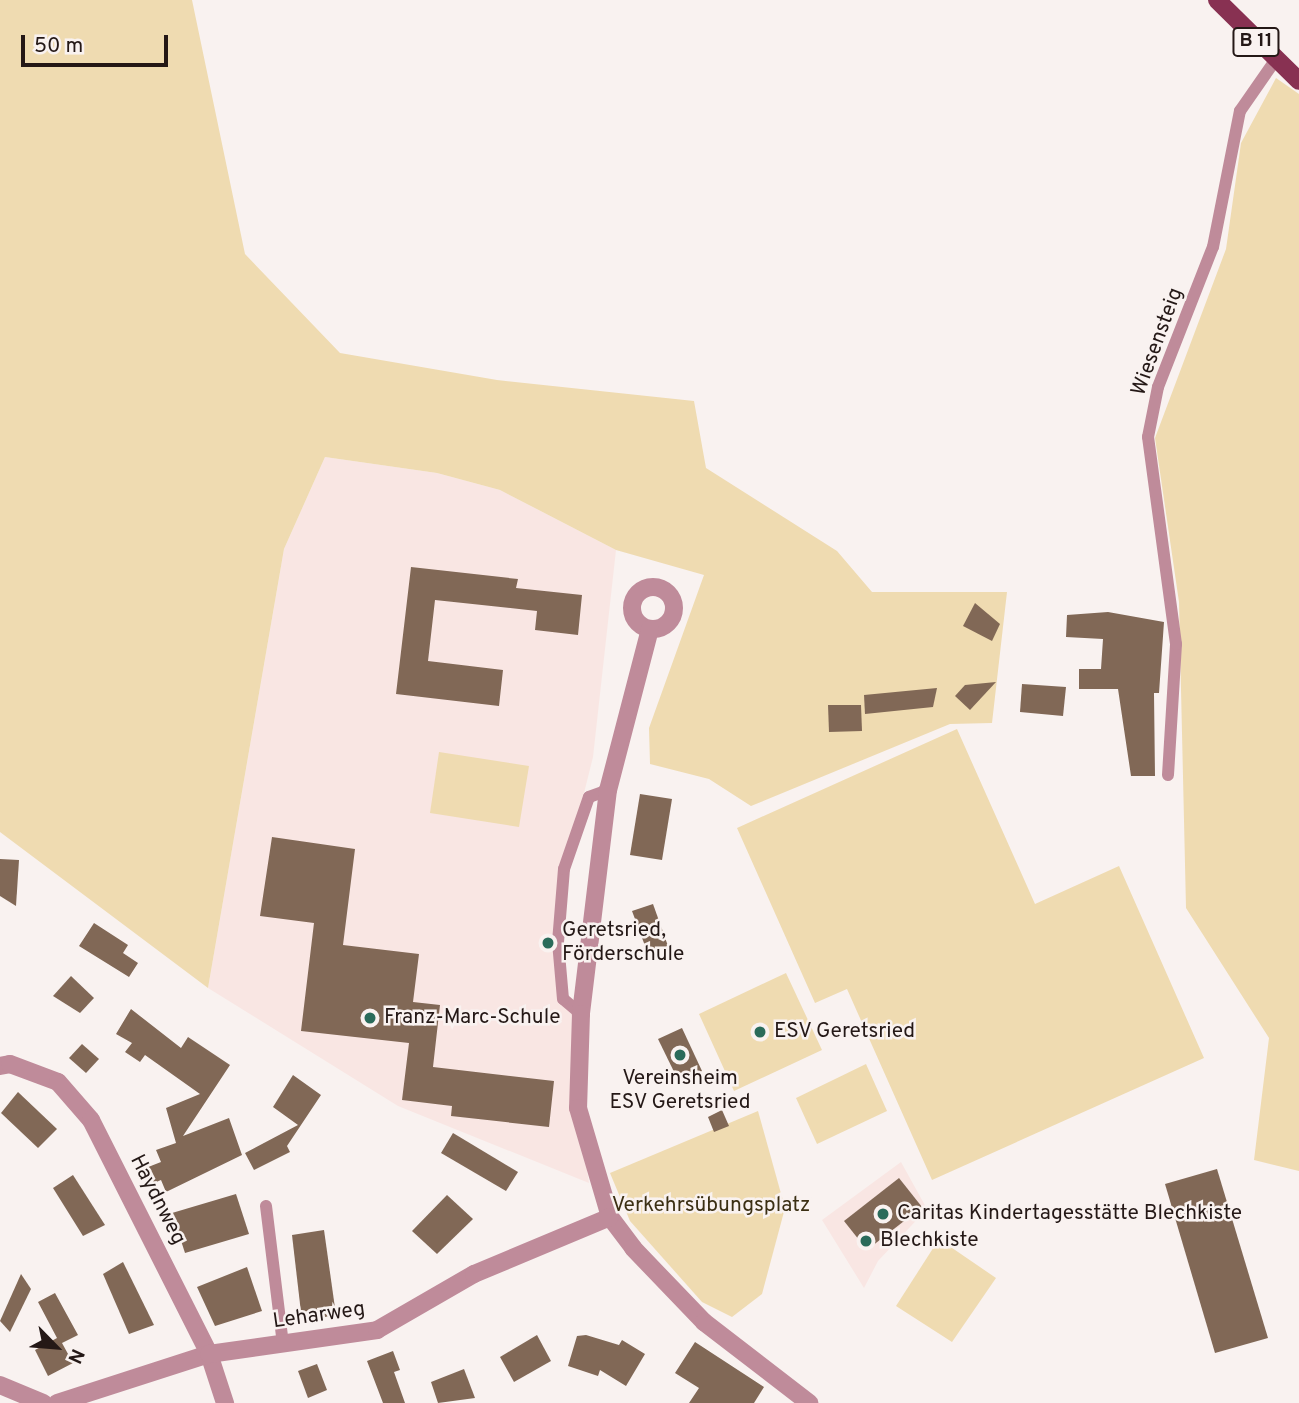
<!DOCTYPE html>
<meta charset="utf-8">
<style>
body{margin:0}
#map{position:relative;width:1299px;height:1403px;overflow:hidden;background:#f9f2f0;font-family:Overpass,sans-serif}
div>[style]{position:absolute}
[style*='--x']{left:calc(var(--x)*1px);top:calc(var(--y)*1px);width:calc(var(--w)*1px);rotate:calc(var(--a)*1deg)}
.built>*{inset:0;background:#f9e6e3}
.green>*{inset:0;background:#efdbb1}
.building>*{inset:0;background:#816856}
.lane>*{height:12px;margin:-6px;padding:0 6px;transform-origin:6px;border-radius:6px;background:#bf8b9a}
.street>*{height:18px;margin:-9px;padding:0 9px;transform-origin:9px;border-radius:9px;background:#bf8b9a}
.street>.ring{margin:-9px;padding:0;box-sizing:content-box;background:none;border:18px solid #bf8b9a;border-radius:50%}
.primary>*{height:18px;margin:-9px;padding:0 9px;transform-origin:9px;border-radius:9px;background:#883152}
.dots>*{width:19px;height:19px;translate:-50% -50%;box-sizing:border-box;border:4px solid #f9f2f0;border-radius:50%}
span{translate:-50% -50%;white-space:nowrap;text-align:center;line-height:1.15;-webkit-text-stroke:5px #f9f2f0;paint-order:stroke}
.shield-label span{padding:2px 5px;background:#f9f2f0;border:2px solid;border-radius:5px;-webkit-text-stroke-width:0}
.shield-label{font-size:19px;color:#241816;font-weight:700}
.street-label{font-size:21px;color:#241816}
.poi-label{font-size:21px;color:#241816}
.left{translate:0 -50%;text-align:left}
.park-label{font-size:21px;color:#3b2f13}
.north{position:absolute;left:21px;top:1312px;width:70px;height:70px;-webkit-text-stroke:5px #f9f2f0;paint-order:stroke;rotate:115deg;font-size:19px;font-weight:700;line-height:28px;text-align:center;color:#241816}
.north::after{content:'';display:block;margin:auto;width:24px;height:32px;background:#241816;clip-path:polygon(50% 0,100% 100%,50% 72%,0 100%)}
.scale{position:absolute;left:21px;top:35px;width:147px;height:32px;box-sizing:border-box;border:4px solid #241816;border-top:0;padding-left:9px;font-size:21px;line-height:24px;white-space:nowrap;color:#241816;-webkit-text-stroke:5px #f9f2f0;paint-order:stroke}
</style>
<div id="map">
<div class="built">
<i style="clip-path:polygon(325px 457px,437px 473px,500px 490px,616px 550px,593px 757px,563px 877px,563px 999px,581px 1014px,578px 1108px,589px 1183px,398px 1106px,208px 988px,284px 549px)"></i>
<i style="clip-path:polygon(901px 1162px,927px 1209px,878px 1261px,864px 1288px,822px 1220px)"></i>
</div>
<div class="green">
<i style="clip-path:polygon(0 0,192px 0,245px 254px,340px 353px,497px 380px,694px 401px,706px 468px,837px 551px,872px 592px,1007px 592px,992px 723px,950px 724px,751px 806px,709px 779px,650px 764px,649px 728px,704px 575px,616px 550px,500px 490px,437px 473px,325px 457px,284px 549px,208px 988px,0 832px)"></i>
<i style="clip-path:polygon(1276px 78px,1299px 94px,1299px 1171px,1254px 1160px,1269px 1038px,1186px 908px,1179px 602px,1155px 438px,1226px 249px,1241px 143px)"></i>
<i style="clip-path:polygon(957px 729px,1035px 904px,1119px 866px,1204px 1058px,932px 1180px,847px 989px,815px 1003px,737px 828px)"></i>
<i style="clip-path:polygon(439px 752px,529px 766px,519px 827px,430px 813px)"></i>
<i style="clip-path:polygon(786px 973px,822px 1050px,734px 1091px,699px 1014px)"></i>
<i style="clip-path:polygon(866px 1064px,887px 1111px,817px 1144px,796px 1098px)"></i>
<i style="clip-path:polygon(758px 1111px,785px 1208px,762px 1294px,732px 1317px,702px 1302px,630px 1221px,610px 1173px)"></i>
<i style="clip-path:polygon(939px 1239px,996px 1278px,952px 1342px,896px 1306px)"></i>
</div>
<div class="building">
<i style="clip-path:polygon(411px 567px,518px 579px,516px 588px,582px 595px,578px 635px,535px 630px,537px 611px,435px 600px,428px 661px,503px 670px,499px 706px,396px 694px)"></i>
<i style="clip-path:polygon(975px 603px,1000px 624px,992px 641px,963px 626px)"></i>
<i style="clip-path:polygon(1108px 612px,1164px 622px,1159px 693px,1154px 693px,1155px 776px,1131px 776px,1118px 689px,1079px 689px,1079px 669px,1101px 669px,1103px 639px,1066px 637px,1067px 615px)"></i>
<i style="clip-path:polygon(996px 682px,970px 710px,955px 696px,965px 685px)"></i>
<i style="clip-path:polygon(1022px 684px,1066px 687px,1063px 716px,1020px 712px)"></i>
<i style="clip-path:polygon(937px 688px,933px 707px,865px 714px,864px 695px)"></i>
<i style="clip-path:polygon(828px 705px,861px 705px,862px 731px,829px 732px)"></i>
<i style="clip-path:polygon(640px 794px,672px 799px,662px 860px,630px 855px)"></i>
<i style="clip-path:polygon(272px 837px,355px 849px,343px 945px,419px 954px,413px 1002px,440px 1005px,433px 1067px,554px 1081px,549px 1127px,451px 1116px,452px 1106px,402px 1100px,409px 1043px,301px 1031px,314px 923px,260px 916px)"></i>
<i style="clip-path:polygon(0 859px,19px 860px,16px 906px,0 896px)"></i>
<i style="clip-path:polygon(653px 904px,668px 946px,648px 954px,632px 911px)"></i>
<i style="clip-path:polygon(94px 923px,128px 945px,123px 953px,138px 963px,129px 977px,79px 946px)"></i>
<i style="clip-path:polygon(71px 976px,94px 998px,80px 1013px,53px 996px)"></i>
<i style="clip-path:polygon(131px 1009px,181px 1048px,188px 1037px,230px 1065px,183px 1136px,229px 1118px,242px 1155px,166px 1192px,161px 1180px,149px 1185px,143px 1169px,161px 1162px,156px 1150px,176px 1143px,166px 1108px,200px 1094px,145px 1055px,140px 1062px,125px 1052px,132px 1043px,116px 1034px)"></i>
<i style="clip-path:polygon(682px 1028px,702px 1071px,679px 1082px,658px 1039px)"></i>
<i style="clip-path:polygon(82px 1044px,99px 1059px,86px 1073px,69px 1058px)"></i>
<i style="clip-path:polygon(293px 1075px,321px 1095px,287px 1146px,290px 1152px,254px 1170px,245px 1153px,298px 1125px,273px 1107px)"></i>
<i style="clip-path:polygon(18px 1092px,57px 1129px,38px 1148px,1px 1113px)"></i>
<i style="clip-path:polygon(722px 1110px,729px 1126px,714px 1132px,708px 1117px)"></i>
<i style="clip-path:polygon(453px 1133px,518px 1172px,506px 1191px,441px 1153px)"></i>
<i style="clip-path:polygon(1217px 1169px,1268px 1338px,1215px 1353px,1165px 1184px)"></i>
<i style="clip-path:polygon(73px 1175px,105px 1225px,83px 1236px,53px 1188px)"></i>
<i style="clip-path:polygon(899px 1178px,922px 1207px,867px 1250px,844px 1221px)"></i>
<i style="clip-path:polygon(236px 1194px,249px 1234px,185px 1253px,172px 1213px)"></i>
<i style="clip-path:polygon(447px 1195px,473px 1219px,437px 1254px,412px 1231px)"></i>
<i style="clip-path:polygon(324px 1230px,336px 1315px,302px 1321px,292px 1235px)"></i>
<i style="clip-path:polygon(123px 1262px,154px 1325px,129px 1334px,103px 1274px)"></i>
<i style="clip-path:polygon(247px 1267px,262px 1311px,215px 1326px,197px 1287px)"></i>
<i style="clip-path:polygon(21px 1274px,31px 1289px,10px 1332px,0 1321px)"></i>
<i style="clip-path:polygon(55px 1293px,78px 1335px,62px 1343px,73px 1363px,48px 1376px,35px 1350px,57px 1338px,38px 1302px)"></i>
<i style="clip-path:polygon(537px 1335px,551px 1361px,514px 1382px,500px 1357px)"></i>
<i style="clip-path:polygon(586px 1335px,619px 1345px,622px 1340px,645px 1354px,626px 1386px,600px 1370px,598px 1376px,568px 1366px,577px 1336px)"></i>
<i style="clip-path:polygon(695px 1342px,764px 1387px,754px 1403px,689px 1403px,699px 1388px,675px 1373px)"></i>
<i style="clip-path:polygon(393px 1351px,400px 1370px,394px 1372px,405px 1403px,383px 1403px,367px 1361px)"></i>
<i style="clip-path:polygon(317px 1364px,327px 1390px,308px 1398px,298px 1371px)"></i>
<i style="clip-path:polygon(464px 1369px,475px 1398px,438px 1403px,431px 1382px)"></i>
</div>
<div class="lane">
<i style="--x:1168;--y:775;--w:131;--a:-86.5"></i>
<i style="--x:1176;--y:644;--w:209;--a:-97.7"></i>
<i style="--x:1148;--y:437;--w:51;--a:-78.7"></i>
<i style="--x:1158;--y:387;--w:150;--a:-68.6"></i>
<i style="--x:1213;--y:247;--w:139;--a:-78.8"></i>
<i style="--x:1240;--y:111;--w:60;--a:-55.2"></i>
<i style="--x:581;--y:1014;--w:23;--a:-140"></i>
<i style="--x:563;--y:999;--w:57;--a:-95"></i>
<i style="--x:558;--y:942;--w:73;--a:-85.3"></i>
<i style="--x:564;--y:869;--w:76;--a:-70.9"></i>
<i style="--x:589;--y:797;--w:20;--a:-20"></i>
<i style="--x:266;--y:1206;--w:139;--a:83"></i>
</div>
<div class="street">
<i class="ring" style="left:632px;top:587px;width:24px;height:24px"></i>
<i style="--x:650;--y:629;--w:166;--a:104.6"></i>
<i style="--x:608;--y:790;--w:226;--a:96.9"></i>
<i style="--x:581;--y:1014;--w:94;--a:91.8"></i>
<i style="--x:578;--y:1108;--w:114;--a:73.6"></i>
<i style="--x:610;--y:1217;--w:39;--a:53"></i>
<i style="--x:633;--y:1248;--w:103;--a:46.2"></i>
<i style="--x:704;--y:1322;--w:133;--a:37.6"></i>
<i style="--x:0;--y:1066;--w:10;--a:-11"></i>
<i style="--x:10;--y:1064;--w:51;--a:20.6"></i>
<i style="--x:58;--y:1082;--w:50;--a:49"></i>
<i style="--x:91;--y:1120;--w:262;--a:63.2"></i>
<i style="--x:209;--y:1354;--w:52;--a:71.9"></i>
<i style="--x:0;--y:1385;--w:47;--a:22.7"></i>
<i style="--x:57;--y:1403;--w:160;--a:-17.9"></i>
<i style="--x:209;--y:1354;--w:170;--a:-8.1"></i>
<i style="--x:377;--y:1330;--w:112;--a:-30"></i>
<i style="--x:474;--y:1274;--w:147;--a:-22.7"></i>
</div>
<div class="primary">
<i style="--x:1217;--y:0;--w:115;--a:44.6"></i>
</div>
<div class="dots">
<i style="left:548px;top:943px;background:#2a6b5a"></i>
<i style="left:370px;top:1018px;background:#2a6b5a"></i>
<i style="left:760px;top:1032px;background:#2a6b5a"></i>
<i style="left:680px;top:1055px;background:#2a6b5a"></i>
<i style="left:883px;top:1214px;background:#2a6b5a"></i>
<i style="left:866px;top:1241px;background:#2a6b5a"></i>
</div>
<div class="shield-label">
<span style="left:1256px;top:42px">B 11</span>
</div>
<div class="street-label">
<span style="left:1158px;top:342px;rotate:-70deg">Wiesensteig</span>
<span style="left:157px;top:1200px;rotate:63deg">Haydnweg</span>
<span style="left:319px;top:1316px;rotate:-8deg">Leharweg</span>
</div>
<div class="poi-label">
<span class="left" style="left:562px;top:943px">Geretsried,<br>Förderschule</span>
<span class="left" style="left:384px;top:1018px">Franz-Marc-Schule</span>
<span class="left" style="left:774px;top:1032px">ESV Geretsried</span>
<span style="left:680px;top:1091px">Vereinsheim<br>ESV Geretsried</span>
<span class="left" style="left:897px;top:1214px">Caritas Kindertagesstätte Blechkiste</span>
<span class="left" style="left:880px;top:1241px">Blechkiste</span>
</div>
<div class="park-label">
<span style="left:711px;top:1206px">Verkehrsübungsplatz</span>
</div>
<div class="north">N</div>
<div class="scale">50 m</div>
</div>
